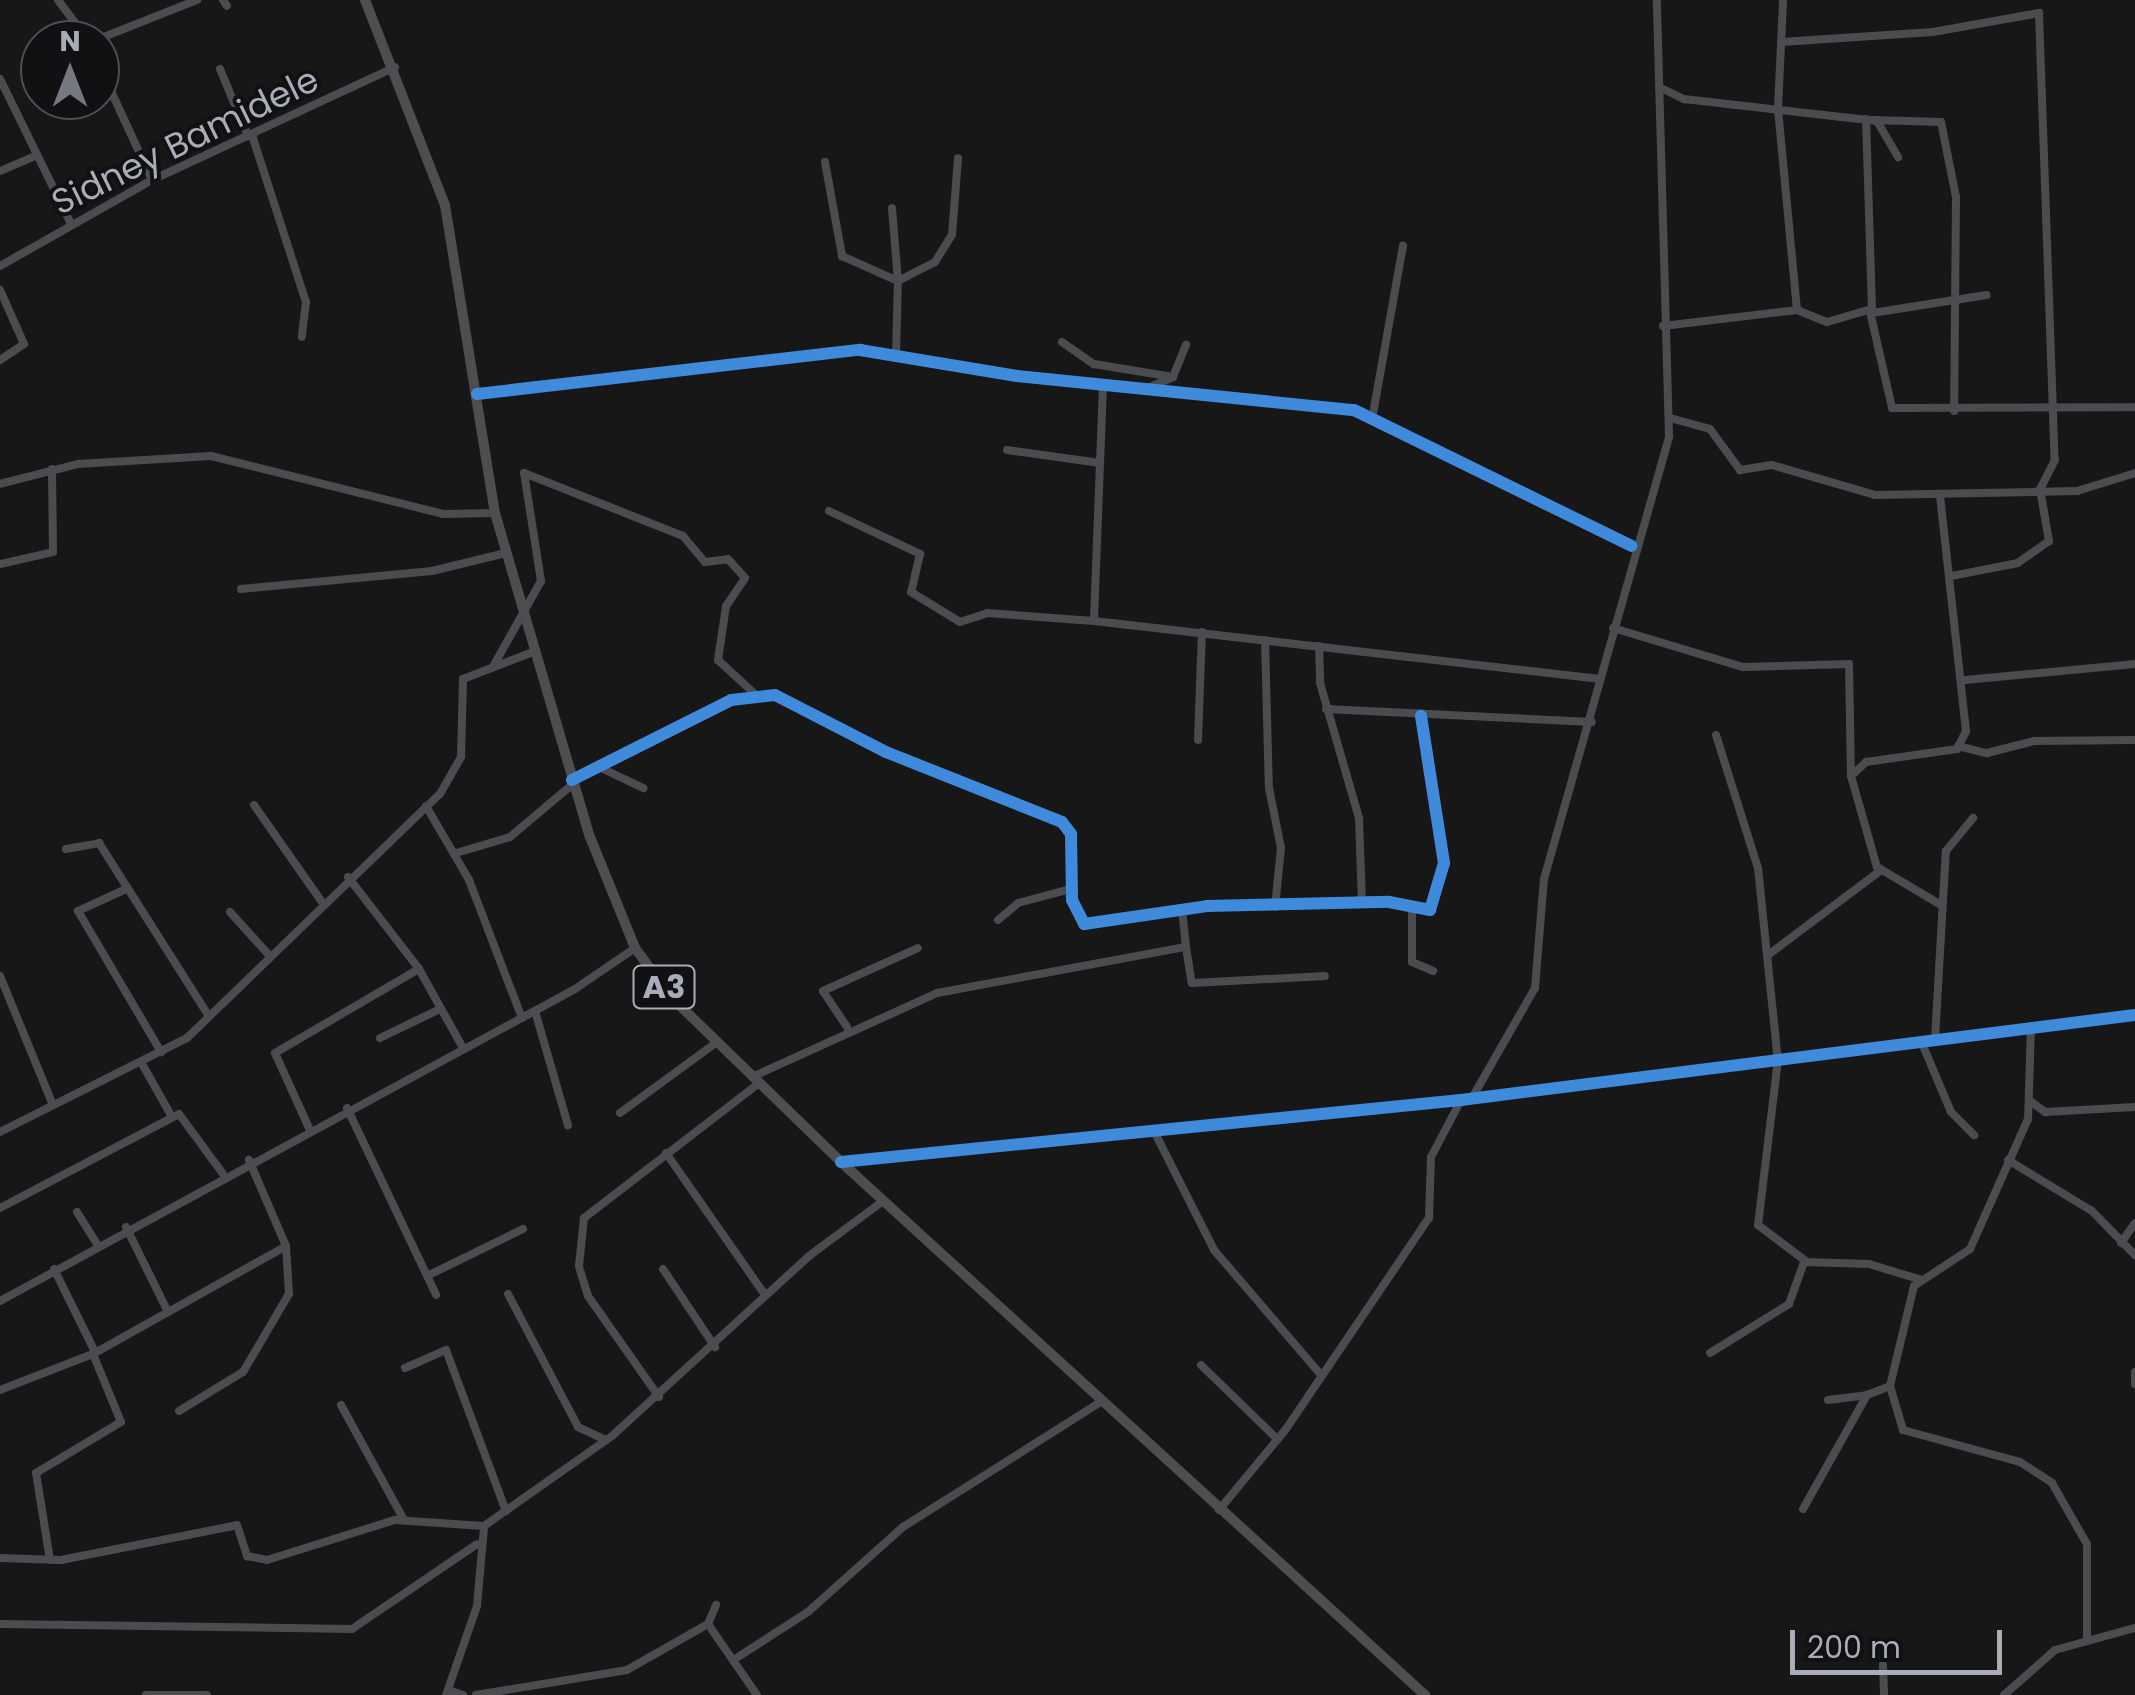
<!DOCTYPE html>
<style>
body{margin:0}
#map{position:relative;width:2135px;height:1695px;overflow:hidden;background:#171717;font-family:Poppins,sans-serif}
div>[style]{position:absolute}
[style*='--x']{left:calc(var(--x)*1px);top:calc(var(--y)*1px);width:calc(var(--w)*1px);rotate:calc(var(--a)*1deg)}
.minor>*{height:8px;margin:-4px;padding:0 4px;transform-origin:4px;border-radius:4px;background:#4b4c50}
.highway>*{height:10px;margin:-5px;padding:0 5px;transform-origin:5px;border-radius:5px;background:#4e4e51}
.cycleway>*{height:12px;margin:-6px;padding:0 6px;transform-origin:6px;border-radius:6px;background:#408adc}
span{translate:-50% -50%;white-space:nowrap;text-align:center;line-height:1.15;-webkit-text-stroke:8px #111113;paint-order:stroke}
.shield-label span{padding:2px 8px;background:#111113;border:2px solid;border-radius:8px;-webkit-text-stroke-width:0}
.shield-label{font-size:32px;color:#a8adb8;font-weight:700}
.street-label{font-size:35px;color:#a8adb8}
.north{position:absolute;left:20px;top:20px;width:100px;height:100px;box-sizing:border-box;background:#111113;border:2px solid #4d4f55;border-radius:50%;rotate:0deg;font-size:28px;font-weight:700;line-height:40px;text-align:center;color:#a8adb8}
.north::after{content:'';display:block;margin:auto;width:35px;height:45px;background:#757880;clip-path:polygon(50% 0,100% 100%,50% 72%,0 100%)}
.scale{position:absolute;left:1790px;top:1630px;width:212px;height:45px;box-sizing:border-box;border:5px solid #a8adb8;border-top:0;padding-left:12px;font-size:30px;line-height:35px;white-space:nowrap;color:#a8adb8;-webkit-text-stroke:8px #111113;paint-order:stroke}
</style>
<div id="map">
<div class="minor">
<i style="--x:58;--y:0;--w:50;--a:53.1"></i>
<i style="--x:223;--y:0;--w:7;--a:56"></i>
<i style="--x:96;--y:40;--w:109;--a:-21.6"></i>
<i style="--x:1781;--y:42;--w:152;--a:-3.8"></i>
<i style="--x:1933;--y:32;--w:108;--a:-10.2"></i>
<i style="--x:2039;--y:13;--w:447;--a:88"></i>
<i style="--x:2055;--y:460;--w:33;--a:117"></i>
<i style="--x:2040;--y:489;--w:53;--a:80.2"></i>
<i style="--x:2049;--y:541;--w:38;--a:145"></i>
<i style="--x:2018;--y:563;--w:67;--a:168.9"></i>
<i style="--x:100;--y:67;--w:124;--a:65.3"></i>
<i style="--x:220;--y:69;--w:73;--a:67.3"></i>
<i style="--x:0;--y:79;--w:161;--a:63.9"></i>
<i style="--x:1659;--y:87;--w:28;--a:26"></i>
<i style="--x:1684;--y:99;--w:194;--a:6.5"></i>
<i style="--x:1877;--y:121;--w:42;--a:59.7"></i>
<i style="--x:1873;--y:120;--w:68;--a:1.7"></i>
<i style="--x:1941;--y:122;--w:76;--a:78.7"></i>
<i style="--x:1956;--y:197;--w:214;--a:90.5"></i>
<i style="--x:252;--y:135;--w:176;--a:72.1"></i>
<i style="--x:306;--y:302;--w:35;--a:97"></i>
<i style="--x:825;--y:162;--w:96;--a:79.7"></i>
<i style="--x:842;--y:256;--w:61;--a:24.1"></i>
<i style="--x:898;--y:281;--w:73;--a:-94.7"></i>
<i style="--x:0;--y:171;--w:38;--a:-23"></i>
<i style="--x:0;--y:266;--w:175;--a:-29.5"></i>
<i style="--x:152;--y:180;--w:268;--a:-24.9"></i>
<i style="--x:0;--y:290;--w:59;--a:66"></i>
<i style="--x:24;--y:344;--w:29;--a:146"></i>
<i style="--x:1797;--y:310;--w:32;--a:22"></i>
<i style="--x:1827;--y:322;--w:47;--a:-16.1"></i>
<i style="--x:1872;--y:309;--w:190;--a:-91.8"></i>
<i style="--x:1872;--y:313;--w:116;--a:-8.9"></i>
<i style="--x:1871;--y:316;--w:94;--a:77.1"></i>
<i style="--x:1892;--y:408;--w:243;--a:-0.2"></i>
<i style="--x:1663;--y:326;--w:135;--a:-6.8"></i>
<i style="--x:1797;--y:310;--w:203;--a:-95.4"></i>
<i style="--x:1778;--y:108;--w:108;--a:-87.3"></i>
<i style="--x:1062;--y:342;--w:39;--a:35"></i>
<i style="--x:1094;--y:364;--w:80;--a:9.3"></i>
<i style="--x:896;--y:355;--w:74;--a:-88.5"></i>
<i style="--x:898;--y:281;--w:42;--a:-27.2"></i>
<i style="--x:935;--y:262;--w:32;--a:-58"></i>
<i style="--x:952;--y:235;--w:77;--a:-85.5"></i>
<i style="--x:1103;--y:385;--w:236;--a:92.2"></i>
<i style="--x:1094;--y:621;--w:510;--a:6.53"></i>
<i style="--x:1150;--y:387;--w:25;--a:-23"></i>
<i style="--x:1173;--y:377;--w:35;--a:-68"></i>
<i style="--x:477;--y:394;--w:386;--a:-6.6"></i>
<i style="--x:860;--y:350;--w:159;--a:9.4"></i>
<i style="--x:1017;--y:376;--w:339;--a:5.8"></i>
<i style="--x:1354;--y:410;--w:309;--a:26.1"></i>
<i style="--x:1373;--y:414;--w:171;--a:-79.9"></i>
<i style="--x:1670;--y:418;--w:41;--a:15.4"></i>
<i style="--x:1710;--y:429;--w:51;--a:53.8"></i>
<i style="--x:1740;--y:470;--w:32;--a:-9"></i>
<i style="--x:1772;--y:465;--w:107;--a:16.2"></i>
<i style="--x:1875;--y:495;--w:202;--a:-1.1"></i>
<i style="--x:2077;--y:491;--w:61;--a:-17.2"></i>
<i style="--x:1007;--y:450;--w:94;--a:8"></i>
<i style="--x:0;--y:484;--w:81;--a:-14.4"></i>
<i style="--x:78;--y:464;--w:133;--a:-3.4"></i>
<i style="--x:211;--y:456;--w:239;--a:14"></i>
<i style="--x:443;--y:514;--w:52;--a:-1.1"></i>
<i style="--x:829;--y:511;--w:101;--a:25.3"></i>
<i style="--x:920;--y:554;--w:39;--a:103"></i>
<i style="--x:911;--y:592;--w:57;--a:31.5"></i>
<i style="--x:960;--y:622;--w:28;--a:-18"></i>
<i style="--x:987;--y:613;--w:107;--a:4.3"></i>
<i style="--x:0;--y:564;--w:54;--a:-12.8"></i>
<i style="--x:53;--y:552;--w:83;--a:-90.7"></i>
<i style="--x:241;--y:589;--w:192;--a:-5.4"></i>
<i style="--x:432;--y:571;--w:76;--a:-13.7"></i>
<i style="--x:1613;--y:628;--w:136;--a:16.7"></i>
<i style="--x:1743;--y:667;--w:106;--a:-1.6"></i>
<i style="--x:1849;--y:664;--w:112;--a:89"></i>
<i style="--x:1851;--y:776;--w:95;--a:74.1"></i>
<i style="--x:1877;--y:867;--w:74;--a:30.7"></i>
<i style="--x:1265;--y:640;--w:148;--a:88.5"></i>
<i style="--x:1269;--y:788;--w:61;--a:78.7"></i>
<i style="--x:1281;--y:848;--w:59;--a:95.8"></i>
<i style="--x:1319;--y:646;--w:37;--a:88"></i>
<i style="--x:1320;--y:683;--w:141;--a:73.9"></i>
<i style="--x:1359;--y:818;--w:85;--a:88"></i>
<i style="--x:494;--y:665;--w:96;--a:-60.8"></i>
<i style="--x:541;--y:581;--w:109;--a:-98.9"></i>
<i style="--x:524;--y:473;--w:171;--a:21.6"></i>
<i style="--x:683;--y:536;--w:34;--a:50"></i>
<i style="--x:705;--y:562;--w:23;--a:-7"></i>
<i style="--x:728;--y:559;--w:25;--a:48"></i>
<i style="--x:745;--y:578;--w:34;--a:124"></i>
<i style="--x:726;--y:606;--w:55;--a:98.4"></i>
<i style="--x:718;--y:660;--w:50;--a:42.6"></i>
<i style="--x:1965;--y:680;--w:171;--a:-5.4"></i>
<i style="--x:1326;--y:709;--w:266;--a:2.8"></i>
<i style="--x:1716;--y:735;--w:139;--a:72.5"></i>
<i style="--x:1758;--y:868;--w:193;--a:84.1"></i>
<i style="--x:1778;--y:1060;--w:166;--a:96.9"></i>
<i style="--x:1758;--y:1225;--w:61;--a:37.1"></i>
<i style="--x:1198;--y:740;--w:108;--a:-87.9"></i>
<i style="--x:1958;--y:746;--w:30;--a:14"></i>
<i style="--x:1987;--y:753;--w:49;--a:-14.3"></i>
<i style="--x:2034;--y:741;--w:101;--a:-0.6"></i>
<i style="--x:601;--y:768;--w:47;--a:25.5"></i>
<i style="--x:1851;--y:776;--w:21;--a:-43"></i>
<i style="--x:1866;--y:762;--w:92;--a:-8.1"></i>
<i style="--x:1957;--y:749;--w:20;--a:-63"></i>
<i style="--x:1966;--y:731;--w:237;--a:-96.3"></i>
<i style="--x:572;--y:780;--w:178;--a:-26.7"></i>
<i style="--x:731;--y:700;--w:44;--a:-6.5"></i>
<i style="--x:775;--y:695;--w:125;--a:27.2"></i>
<i style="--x:886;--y:752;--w:189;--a:21.7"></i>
<i style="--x:1062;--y:822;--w:15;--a:53"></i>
<i style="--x:1071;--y:834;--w:66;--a:89.1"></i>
<i style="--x:1072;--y:900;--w:27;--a:63"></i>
<i style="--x:1084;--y:924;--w:124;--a:-8.3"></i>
<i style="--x:1207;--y:906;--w:182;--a:-1.3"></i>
<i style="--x:1389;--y:902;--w:42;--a:11"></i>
<i style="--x:1430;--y:910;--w:49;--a:-73.4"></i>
<i style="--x:1444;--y:863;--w:149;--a:-98.9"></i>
<i style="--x:254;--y:805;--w:118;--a:55"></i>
<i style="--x:426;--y:806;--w:86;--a:59.8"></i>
<i style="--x:469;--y:880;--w:148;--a:69"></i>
<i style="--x:66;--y:849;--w:34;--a:-10"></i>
<i style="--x:99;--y:843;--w:205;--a:57.6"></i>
<i style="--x:456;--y:853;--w:56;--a:-16.5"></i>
<i style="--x:510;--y:837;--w:82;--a:-40.1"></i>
<i style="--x:348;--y:877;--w:116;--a:52.3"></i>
<i style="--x:126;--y:889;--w:53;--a:155.4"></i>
<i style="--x:78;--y:911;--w:164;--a:59.5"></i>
<i style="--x:1412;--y:907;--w:55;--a:90"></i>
<i style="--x:1412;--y:962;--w:23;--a:23"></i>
<i style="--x:230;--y:912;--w:57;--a:47.9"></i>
<i style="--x:998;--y:920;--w:26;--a:-40"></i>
<i style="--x:1018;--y:903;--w:55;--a:-14.8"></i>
<i style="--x:1186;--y:947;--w:36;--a:81"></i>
<i style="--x:1192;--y:983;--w:133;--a:-3"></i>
<i style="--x:1768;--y:955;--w:140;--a:-36.9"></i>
<i style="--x:0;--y:976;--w:139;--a:67.7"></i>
<i style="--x:535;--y:1011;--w:119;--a:73.9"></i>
<i style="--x:2031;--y:1026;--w:93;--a:91.8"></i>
<i style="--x:2028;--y:1119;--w:142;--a:114"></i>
<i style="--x:1970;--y:1249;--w:67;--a:146.5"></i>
<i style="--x:1914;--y:1286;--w:103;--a:103.5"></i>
<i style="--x:1890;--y:1386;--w:46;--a:73.5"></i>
<i style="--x:1903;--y:1430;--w:121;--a:15.3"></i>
<i style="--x:2020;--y:1462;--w:38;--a:33"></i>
<i style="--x:2052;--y:1483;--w:70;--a:60.2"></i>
<i style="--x:2087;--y:1544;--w:94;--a:90"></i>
<i style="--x:847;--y:1027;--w:43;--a:-123.7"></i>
<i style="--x:823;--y:991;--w:104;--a:-24.4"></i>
<i style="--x:380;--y:1038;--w:67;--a:-25.8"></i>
<i style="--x:1935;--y:1039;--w:188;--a:-86.7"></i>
<i style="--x:1946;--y:851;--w:43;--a:-50.7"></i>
<i style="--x:1921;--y:1041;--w:77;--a:67.1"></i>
<i style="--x:1951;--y:1112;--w:33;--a:45"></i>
<i style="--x:141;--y:1062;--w:63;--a:60.6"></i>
<i style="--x:752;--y:1077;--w:203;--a:-24.4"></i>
<i style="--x:937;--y:993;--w:253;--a:-10.5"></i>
<i style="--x:1186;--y:947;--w:39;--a:-96"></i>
<i style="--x:1472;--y:1098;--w:127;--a:-60.2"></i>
<i style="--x:1535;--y:988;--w:109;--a:-85.3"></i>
<i style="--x:1544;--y:879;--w:460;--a:-74.2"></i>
<i style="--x:1669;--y:436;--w:436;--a:-91.6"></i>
<i style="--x:2030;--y:1101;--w:19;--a:36"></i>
<i style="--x:2045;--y:1112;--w:90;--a:-3.2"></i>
<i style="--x:347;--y:1108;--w:207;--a:64.5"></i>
<i style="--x:620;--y:1113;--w:120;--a:-36.2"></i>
<i style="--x:309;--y:1128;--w:82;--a:-114.4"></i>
<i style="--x:275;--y:1053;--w:167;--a:-30.3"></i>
<i style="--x:419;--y:969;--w:90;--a:60.9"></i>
<i style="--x:1153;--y:1129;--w:136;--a:63.2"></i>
<i style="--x:1214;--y:1250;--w:165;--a:49.4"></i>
<i style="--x:0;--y:1132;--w:209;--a:-26.7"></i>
<i style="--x:187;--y:1038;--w:351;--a:-44"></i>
<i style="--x:440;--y:794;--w:43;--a:-60.4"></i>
<i style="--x:461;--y:757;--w:78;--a:-88.5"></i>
<i style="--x:463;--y:679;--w:75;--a:-21.1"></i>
<i style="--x:666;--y:1153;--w:173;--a:55.1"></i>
<i style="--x:2008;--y:1160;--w:98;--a:31.3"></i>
<i style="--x:2092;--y:1211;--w:62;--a:45.7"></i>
<i style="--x:841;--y:1162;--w:623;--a:-5.71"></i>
<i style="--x:1461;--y:1100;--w:679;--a:-7.19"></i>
<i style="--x:0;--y:1208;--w:202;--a:-27.7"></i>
<i style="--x:179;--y:1114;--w:74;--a:53.7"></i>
<i style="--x:77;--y:1212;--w:38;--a:58"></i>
<i style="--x:126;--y:1227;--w:95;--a:63.7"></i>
<i style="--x:2121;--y:1243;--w:24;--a:-55"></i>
<i style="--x:54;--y:1269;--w:93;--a:63.7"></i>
<i style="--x:663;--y:1269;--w:94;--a:56.3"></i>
<i style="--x:427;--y:1276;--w:107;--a:-26.1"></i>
<i style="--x:508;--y:1294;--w:150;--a:62.2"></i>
<i style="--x:578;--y:1427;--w:31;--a:25"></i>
<i style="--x:0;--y:1301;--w:654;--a:-28.48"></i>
<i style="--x:575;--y:989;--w:73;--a:-34.3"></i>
<i style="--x:1710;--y:1353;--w:93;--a:-31.8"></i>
<i style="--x:1789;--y:1304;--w:45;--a:-70.3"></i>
<i style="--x:1804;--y:1262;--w:65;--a:1.8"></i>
<i style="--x:1869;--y:1264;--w:55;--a:16.8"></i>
<i style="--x:1201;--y:1365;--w:107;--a:44.2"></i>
<i style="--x:405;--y:1368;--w:45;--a:-23.7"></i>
<i style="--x:446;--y:1350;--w:172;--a:69.6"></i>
<i style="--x:2135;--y:1372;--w:12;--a:90"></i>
<i style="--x:0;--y:1390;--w:100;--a:-21.2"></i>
<i style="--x:93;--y:1354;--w:221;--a:-29.2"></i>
<i style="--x:659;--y:1397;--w:123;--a:-125.1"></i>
<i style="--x:588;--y:1296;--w:31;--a:-107"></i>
<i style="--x:579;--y:1266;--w:48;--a:-84.1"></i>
<i style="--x:584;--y:1218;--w:221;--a:-37.6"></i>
<i style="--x:1828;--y:1400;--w:39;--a:-7"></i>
<i style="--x:341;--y:1405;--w:131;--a:61.3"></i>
<i style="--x:179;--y:1411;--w:75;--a:-31.4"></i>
<i style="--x:243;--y:1372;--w:91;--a:-59.5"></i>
<i style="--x:289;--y:1294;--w:48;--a:-93.6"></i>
<i style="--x:286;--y:1246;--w:94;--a:-113.3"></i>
<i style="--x:1803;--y:1509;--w:131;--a:-60.7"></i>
<i style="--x:1867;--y:1395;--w:25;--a:-21"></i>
<i style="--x:1219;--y:1510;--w:105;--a:-50.4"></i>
<i style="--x:1286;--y:1429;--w:255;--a:-55.9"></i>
<i style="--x:1429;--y:1218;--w:61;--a:-88.1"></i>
<i style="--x:1431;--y:1157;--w:64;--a:-62.2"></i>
<i style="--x:0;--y:1558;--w:61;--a:1.9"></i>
<i style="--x:61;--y:1560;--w:179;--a:-11.2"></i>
<i style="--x:237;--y:1525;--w:33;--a:72"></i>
<i style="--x:247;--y:1556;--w:20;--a:11"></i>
<i style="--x:267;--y:1560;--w:134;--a:-17.4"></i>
<i style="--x:395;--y:1520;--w:89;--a:3.9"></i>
<i style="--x:484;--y:1526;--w:156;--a:-35.1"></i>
<i style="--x:612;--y:1436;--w:267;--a:-42.4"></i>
<i style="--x:809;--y:1256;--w:92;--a:-36.6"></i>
<i style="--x:50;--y:1560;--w:88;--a:-99.1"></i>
<i style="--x:36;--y:1473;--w:99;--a:-31"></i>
<i style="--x:121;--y:1422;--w:74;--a:-112.4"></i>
<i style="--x:0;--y:1624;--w:352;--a:0.8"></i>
<i style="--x:352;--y:1629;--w:151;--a:-34.2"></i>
<i style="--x:708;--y:1624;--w:86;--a:55.4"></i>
<i style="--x:738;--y:1657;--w:85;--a:-32.9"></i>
<i style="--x:809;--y:1611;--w:126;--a:-41.8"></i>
<i style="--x:903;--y:1527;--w:234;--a:-32.3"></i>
<i style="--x:1883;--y:1665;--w:30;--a:88"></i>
<i style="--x:448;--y:1690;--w:16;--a:18"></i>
<i style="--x:146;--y:1695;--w:61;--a:0"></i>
<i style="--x:446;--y:1695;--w:94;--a:-70.8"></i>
<i style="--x:477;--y:1606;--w:79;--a:-84.9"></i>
<i style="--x:476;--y:1695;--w:153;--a:-9.4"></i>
<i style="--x:627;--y:1670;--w:93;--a:-29.6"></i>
<i style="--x:708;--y:1624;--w:21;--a:-67"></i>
<i style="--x:2004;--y:1695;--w:68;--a:-41.4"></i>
<i style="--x:2055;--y:1650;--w:83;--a:-15.4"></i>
</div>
<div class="highway">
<i style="--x:365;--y:0;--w:220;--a:68.7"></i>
<i style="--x:445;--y:205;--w:312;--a:80.8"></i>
<i style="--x:495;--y:513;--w:338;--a:73.7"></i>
<i style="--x:590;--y:837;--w:120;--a:67.9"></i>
<i style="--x:635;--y:948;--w:62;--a:53.5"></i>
<i style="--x:672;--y:998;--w:235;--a:44.1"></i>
<i style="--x:841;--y:1162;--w:791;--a:42.39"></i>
</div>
<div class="cycleway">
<i style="--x:477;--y:394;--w:386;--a:-6.6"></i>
<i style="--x:860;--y:350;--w:159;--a:9.4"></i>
<i style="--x:1017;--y:376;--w:339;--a:5.8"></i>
<i style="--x:1354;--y:410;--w:309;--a:26.1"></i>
<i style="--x:572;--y:780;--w:178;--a:-26.7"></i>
<i style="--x:731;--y:700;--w:44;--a:-6.5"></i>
<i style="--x:775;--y:695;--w:125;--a:27.2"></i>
<i style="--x:886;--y:752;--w:189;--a:21.7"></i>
<i style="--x:1062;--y:822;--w:15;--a:53"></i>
<i style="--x:1071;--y:834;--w:66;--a:89.1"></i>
<i style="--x:1072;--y:900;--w:27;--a:63"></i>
<i style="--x:1084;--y:924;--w:124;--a:-8.3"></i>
<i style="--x:1207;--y:906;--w:182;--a:-1.3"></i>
<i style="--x:1389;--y:902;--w:42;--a:11"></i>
<i style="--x:1430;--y:910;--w:49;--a:-73.4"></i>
<i style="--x:1444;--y:863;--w:149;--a:-98.9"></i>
<i style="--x:841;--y:1162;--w:623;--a:-5.71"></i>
<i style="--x:1461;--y:1100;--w:679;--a:-7.19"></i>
</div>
<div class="shield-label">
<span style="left:664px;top:987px">A3</span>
</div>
<div class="street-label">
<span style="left:185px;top:141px;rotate:-26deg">Sidney Bamidele</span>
</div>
<div class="north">N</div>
<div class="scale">200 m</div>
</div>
